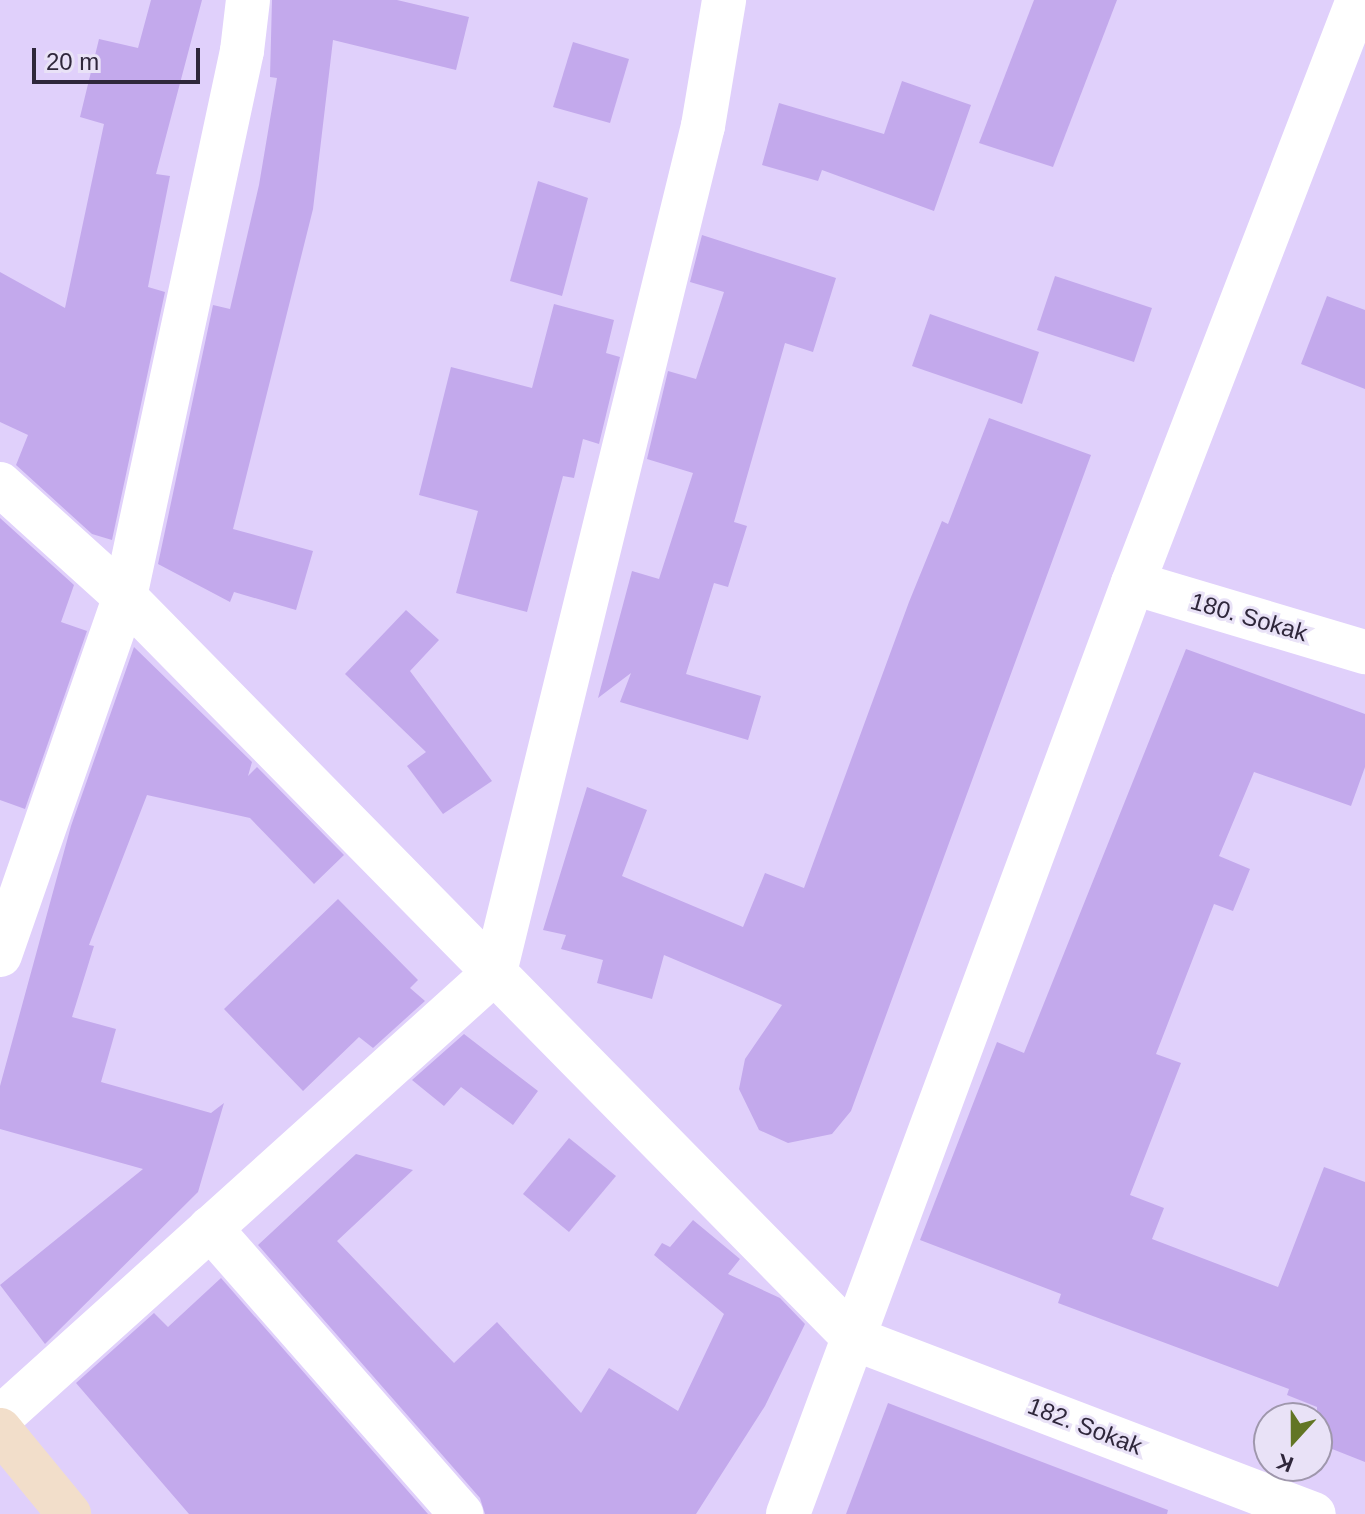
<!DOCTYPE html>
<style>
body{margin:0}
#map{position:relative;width:1365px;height:1514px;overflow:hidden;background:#e0d0fb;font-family:Helvetica,sans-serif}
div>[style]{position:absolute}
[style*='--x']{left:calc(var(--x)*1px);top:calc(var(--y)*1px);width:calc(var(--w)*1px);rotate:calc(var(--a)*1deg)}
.building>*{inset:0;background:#c3a9ec}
.minor>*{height:44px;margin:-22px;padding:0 22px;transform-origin:22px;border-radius:22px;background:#fff}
.tertiary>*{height:44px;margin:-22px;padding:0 22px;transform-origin:22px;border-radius:22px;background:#fff}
.secondary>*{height:44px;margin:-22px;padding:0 22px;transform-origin:22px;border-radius:22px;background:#f2deca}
span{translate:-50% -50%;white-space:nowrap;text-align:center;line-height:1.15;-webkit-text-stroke:6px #e9e2f7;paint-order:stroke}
.street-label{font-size:24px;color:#2f273b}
.north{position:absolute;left:1253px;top:1402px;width:80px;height:80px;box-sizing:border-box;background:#e9e2f7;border:2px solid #9f97ac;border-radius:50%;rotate:201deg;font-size:22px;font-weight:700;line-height:32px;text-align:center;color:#2f273b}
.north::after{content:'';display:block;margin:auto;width:28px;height:36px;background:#627524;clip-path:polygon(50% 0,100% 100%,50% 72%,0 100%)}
.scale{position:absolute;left:32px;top:48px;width:168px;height:36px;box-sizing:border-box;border:4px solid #2f273b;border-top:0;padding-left:10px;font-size:24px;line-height:28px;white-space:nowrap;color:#2f273b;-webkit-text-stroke:6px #e9e2f7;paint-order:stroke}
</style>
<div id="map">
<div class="building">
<i style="clip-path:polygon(151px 0,202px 0,156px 174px,170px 176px,148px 287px,165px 292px,112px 540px,92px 534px,16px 465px,28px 435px,0 422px,0 272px,65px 308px,104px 124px,80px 117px,99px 39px,138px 48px)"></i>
<i style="clip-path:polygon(272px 0,397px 0,469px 17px,456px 70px,333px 40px,313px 209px,233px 529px,313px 551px,296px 610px,234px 592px,230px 602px,158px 564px,213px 305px,230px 309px,259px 185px,277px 78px,270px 77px)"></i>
<i style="clip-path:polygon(1034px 0,1117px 0,1053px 167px,979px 143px)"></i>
<i style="clip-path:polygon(573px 42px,629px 59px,610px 123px,553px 107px)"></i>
<i style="clip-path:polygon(902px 81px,971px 105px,934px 211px,822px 170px,818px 181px,762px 165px,779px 103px,884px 134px)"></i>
<i style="clip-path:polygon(538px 181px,588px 198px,562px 296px,510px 281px)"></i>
<i style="clip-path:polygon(702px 235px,836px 278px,813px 352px,785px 343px,734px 522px,747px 526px,728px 587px,714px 583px,686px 674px,761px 696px,748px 740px,620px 702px,631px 673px,598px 698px,632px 571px,659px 579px,693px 473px,647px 459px,668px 371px,696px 379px,724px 292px,690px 282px)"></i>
<i style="clip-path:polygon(1055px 276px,1152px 308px,1134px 362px,1037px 330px)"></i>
<i style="clip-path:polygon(1327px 296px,1365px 310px,1365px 389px,1301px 364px)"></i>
<i style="clip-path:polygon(554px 304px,614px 320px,606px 353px,620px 357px,599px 444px,583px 439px,574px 478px,563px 476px,527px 612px,456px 593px,478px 511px,419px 495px,451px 367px,532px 388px)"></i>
<i style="clip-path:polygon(930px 314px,1039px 352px,1022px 404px,912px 366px)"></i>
<i style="clip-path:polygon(989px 418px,1091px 455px,851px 1111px,832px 1134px,788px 1143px,759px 1130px,739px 1089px,745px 1059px,782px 1005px,664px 955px,652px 999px,597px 983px,603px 960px,561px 949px,566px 935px,543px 930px,587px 787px,647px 810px,622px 876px,743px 927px,765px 873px,804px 888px,909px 602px,942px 521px,948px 524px)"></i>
<i style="clip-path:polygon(0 518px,74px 585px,61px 622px,87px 631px,25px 809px,0 800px)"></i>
<i style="clip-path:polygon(406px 610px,439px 640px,410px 671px,492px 781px,443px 814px,407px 766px,426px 752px,345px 674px)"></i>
<i style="clip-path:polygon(134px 647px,252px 762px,248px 776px,257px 767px,344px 855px,314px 884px,250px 818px,147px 795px,89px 945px,94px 946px,72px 1017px,116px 1029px,101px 1082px,211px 1113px,224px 1103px,198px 1192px,45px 1344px,0 1285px,143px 1169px,0 1129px,0 1086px,71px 826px)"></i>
<i style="clip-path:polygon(1186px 649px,1365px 714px,1365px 767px,1351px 806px,1254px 772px,1219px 856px,1250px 869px,1233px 911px,1214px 904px,1156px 1054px,1181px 1063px,1130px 1195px,1164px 1208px,1152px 1239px,1278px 1287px,1324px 1167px,1365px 1182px,1365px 1462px,1317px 1443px,1317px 1407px,1287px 1395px,1289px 1389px,1058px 1303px,1061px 1294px,920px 1240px,997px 1042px,1024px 1053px)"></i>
<i style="clip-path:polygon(338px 899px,418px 980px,410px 988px,425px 1001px,373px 1048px,359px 1037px,303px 1091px,224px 1009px)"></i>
<i style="clip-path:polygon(464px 1034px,538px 1091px,513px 1125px,461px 1087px,444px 1106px,412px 1080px)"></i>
<i style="clip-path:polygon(569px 1138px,616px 1176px,569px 1232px,523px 1194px)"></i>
<i style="clip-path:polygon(356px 1154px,413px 1170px,337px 1241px,454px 1363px,497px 1322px,581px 1413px,609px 1368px,678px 1411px,724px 1314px,654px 1255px,662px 1243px,670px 1247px,693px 1220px,740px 1259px,728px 1274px,780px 1298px,805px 1324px,765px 1406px,696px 1514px,485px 1514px,480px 1498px,258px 1245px)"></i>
<i style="clip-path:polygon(221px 1278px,428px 1514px,189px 1514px,76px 1383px,154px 1313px,168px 1327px)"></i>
<i style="clip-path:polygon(888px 1403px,1168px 1510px,1167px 1514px,846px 1514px)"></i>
</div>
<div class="minor">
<i style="--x:0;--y:484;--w:169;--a:42.1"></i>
<i style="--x:125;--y:597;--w:1041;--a:45.47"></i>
<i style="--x:855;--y:1339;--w:491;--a:20.9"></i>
<i style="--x:1133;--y:583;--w:242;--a:16.6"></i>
<i style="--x:0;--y:955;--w:379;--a:-70.8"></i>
<i style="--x:125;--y:597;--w:558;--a:-77.91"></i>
<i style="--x:242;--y:51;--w:51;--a:-83.3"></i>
<i style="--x:210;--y:1228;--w:381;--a:48.7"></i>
<i style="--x:0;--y:1418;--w:666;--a:-42.02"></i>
<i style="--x:495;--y:972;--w:871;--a:-76.19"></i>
<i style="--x:703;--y:126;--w:128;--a:-80.5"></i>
</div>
<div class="tertiary">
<i style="--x:788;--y:1514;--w:993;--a:-69.67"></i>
<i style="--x:1133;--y:583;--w:625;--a:-68.9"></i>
</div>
<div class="secondary">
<i style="--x:0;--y:1430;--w:109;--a:50.6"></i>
</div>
<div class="street-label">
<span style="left:1249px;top:617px;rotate:16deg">180. Sokak</span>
<span style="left:1085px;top:1426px;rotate:21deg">182. Sokak</span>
</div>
<div class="north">K</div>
<div class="scale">20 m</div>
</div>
